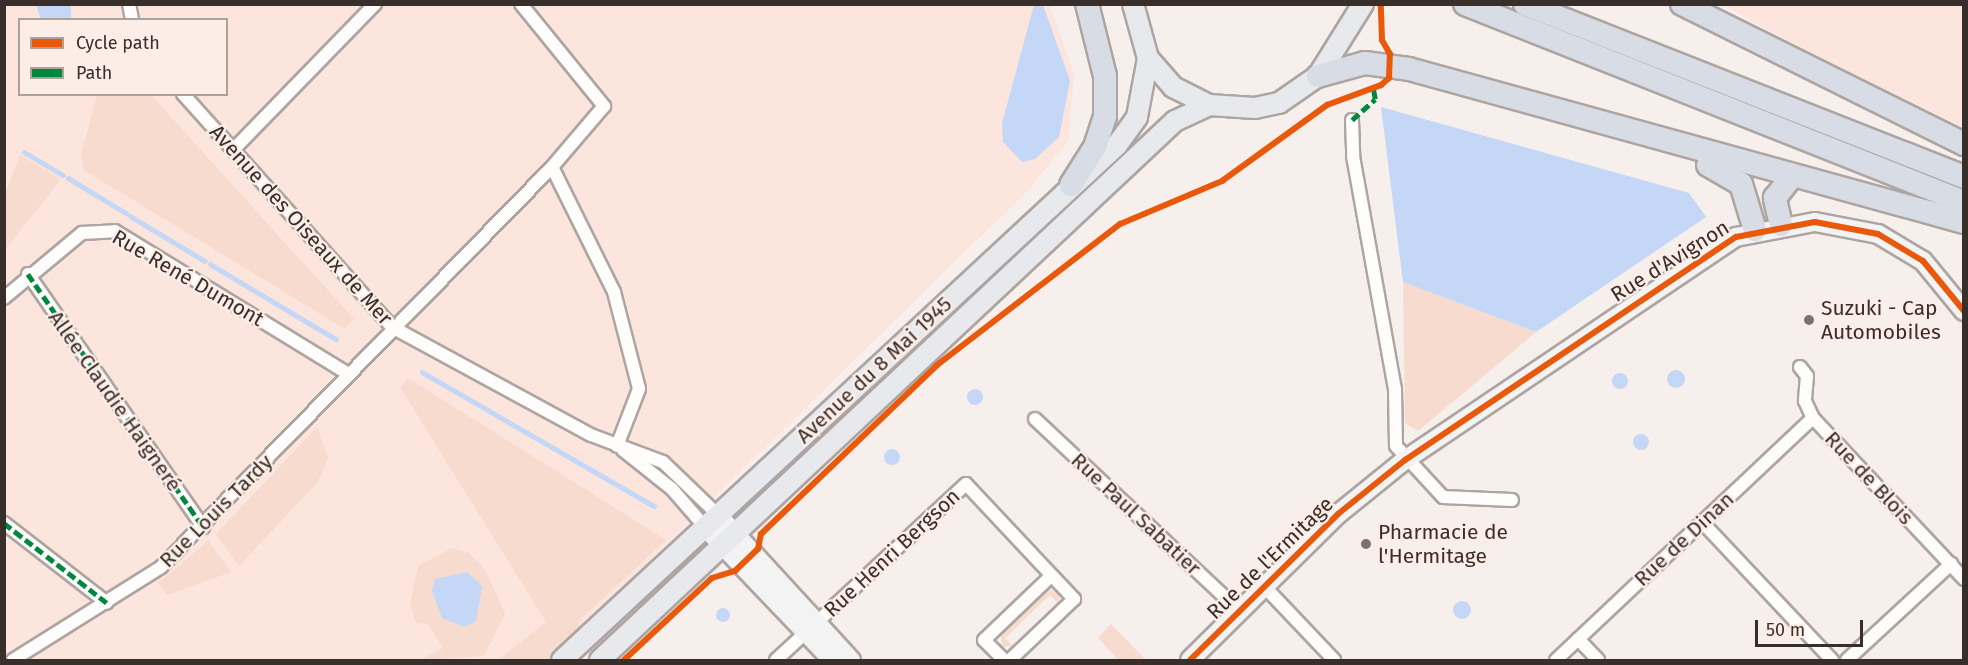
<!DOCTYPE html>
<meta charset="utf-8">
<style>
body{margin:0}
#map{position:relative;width:1968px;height:665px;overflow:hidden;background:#f7efec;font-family:"Fira Sans",sans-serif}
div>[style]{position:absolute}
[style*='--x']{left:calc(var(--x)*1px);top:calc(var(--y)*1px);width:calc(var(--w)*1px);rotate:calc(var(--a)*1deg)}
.built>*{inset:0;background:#fbe5dc}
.green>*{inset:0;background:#f7dbcf}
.water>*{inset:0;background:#c4d7f6}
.round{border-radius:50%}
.stream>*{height:4.5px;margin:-2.25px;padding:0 2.25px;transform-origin:2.25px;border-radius:2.25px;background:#c4d7f6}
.roads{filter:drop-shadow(2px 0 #ada5a2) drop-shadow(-2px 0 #ada5a2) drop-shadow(0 2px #ada5a2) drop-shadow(0 -2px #ada5a2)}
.street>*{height:12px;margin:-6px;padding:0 6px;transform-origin:6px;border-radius:6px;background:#fefdfc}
.secondary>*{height:18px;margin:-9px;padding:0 9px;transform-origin:9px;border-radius:9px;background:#f3f3f4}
.primary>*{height:20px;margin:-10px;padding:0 10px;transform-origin:10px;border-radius:10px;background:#e8e9ed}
.highway>*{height:22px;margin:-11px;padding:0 11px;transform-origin:11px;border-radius:11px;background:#d8dce4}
.quiet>*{height:4.5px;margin-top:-2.25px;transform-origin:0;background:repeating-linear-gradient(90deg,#00873e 0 9px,transparent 0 13.5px)}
.cycleway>*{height:6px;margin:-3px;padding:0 3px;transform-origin:3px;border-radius:3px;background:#e8590c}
.dots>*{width:16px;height:16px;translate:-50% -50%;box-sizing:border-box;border:3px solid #fcede7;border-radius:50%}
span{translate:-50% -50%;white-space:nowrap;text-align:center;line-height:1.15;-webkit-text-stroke:4.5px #fcede7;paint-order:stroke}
.street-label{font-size:21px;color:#382e2a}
.poi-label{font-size:21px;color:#382e2a}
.left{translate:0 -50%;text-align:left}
.frame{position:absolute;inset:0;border:6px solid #382e2a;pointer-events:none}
.legend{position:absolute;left:18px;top:18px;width:210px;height:78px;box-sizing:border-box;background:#fcede7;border:2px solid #aea19b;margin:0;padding:8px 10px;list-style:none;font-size:18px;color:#382e2a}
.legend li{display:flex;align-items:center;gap:12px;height:30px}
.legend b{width:30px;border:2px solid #aea19b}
.scale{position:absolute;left:1755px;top:620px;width:108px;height:27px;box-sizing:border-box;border:3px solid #382e2a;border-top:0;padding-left:8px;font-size:18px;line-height:21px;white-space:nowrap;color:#382e2a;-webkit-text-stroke:4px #fcede7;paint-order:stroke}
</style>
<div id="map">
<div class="built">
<i style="clip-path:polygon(evenodd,5px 5px,1050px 5px,1074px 75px,1068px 141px,1028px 190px,581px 628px,540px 660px,5px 660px,5px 5px,20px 20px,226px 20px,226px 94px,20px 94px,20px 20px)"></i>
<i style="clip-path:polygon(1723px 5px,1963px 5px,1963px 127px,1792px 43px)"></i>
</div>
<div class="green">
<i style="clip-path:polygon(97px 95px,151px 95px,354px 319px,345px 329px,84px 170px,81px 155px)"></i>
<i style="clip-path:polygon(20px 155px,61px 179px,5px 250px,5px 195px)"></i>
<i style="clip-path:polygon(1403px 282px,1536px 332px,1418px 431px,1405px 423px)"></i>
<i style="clip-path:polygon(408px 378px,666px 540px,579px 621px,580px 633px,550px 660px,498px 660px,546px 622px,400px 387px)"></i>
<i style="clip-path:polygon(317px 427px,328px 458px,317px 483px,239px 566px,216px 534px)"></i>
<i style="clip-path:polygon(208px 541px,231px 572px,167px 595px,158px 583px)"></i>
<i style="clip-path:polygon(452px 548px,468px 552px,486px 571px,505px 614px,484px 656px,420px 660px,443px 648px,428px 624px,416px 623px,410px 604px,418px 566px)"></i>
<i style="clip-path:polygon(1047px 589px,1060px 593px,1058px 603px,1050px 595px,1005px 638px,1013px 646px,1003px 647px,1000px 634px)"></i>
<i style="clip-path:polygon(1111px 624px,1146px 660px,1118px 660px,1098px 638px)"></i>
</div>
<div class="water">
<i style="clip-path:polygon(36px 5px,71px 5px,71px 19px,41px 19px)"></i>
<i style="clip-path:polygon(1034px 5px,1043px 5px,1070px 81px,1059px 137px,1035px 159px,1022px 162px,1003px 142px,1002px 123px)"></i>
<i style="clip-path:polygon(1381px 107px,1689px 193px,1706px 217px,1536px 332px,1403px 282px)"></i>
<i class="round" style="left:1667px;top:370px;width:18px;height:18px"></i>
<i class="round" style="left:1612px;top:373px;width:16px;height:16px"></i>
<i class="round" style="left:967px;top:389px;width:16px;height:16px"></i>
<i class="round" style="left:1633px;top:434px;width:16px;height:16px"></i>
<i class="round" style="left:884px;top:449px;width:16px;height:16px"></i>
<i style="clip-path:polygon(467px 572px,482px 586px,476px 621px,464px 627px,442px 618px,432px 591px,435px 579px)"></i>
<i class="round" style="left:1453px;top:601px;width:18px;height:18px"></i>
<i class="round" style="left:716px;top:608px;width:14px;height:14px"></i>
</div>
<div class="stream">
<i style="--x:24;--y:152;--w:45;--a:30.5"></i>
<i style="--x:68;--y:178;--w:68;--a:31.1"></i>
<i style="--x:130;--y:216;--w:87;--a:31"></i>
<i style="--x:210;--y:264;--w:147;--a:30.8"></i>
<i style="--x:422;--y:372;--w:268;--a:30"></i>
</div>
<div class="roads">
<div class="street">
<i style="--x:129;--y:4;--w:16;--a:79"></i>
<i style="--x:521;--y:4;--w:132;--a:50.9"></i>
<i style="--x:604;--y:106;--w:80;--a:130.4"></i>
<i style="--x:552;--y:167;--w:140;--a:63.6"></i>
<i style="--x:614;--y:292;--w:100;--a:75.5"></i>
<i style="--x:639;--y:389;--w:61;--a:111.1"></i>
<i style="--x:183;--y:94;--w:313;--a:48.1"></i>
<i style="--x:392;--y:327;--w:226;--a:28.5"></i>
<i style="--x:591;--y:435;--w:77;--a:20.6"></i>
<i style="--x:663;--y:462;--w:76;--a:43.9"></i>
<i style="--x:1352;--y:120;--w:36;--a:88"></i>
<i style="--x:1353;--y:156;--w:237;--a:79.8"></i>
<i style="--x:1395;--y:389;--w:57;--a:89"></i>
<i style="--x:1396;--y:446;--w:69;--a:47.3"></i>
<i style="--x:1443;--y:497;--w:69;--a:2.5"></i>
<i style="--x:233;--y:150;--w:204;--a:-45.8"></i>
<i style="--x:28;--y:274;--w:308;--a:55.3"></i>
<i style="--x:4;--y:298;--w:102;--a:-39.8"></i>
<i style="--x:82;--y:233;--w:33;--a:-3"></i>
<i style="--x:115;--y:231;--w:273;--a:31.5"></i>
<i style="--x:1800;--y:367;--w:11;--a:52"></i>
<i style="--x:1807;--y:376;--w:25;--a:95"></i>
<i style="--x:1805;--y:401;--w:19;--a:65"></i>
<i style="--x:1813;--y:418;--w:221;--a:46.8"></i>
<i style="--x:1035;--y:419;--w:277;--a:43.2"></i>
<i style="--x:623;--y:450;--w:63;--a:38.5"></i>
<i style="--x:672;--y:489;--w:50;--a:49"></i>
<i style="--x:1702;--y:522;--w:190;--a:46.7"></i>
<i style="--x:4;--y:523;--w:130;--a:37.8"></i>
<i style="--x:1262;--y:584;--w:105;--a:46.5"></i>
<i style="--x:1578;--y:639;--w:29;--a:46"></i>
<i style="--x:13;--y:660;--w:175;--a:-32.1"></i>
<i style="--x:161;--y:567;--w:559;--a:-45.65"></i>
<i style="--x:776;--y:660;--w:259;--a:-42.8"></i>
<i style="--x:966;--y:484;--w:158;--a:46.8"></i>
<i style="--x:1074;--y:599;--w:88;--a:136.4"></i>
<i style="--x:1004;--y:660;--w:28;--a:-135"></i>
<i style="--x:984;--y:640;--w:93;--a:-43.7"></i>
<i style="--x:1556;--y:660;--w:353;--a:-43.3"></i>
<i style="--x:1847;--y:660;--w:142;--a:-42.7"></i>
</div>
<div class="secondary">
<i style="--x:718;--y:515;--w:197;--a:47.5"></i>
<i style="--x:705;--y:527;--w:184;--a:46.3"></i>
<i style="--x:1190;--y:660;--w:208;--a:-44.6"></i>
<i style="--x:1338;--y:514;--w:86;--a:-38.9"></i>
<i style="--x:1405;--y:460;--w:399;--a:-34"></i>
<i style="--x:1736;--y:237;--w:80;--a:-10.8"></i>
<i style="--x:1815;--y:222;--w:64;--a:10.8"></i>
<i style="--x:1878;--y:234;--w:52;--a:31"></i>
<i style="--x:1923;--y:261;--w:65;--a:50.6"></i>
</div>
<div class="primary">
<i style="--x:1133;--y:4;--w:56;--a:74.5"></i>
<i style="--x:1148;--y:58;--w:38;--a:49"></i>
<i style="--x:1173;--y:87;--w:40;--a:26.6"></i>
<i style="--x:1209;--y:105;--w:46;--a:3.7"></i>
<i style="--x:1255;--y:108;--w:25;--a:-12"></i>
<i style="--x:1279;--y:103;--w:47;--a:-34.7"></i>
<i style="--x:1318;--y:76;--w:85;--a:-58"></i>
<i style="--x:562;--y:660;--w:757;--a:-42.86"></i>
<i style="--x:1117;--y:145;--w:34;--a:-54"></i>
<i style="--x:1137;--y:117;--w:60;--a:-79.4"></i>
<i style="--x:600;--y:660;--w:788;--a:-43.15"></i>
<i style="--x:1175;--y:121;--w:38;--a:-25"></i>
</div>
<div class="highway">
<i style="--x:1465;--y:4;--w:537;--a:21.64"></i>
<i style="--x:1525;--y:4;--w:472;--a:21.5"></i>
<i style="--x:1682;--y:4;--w:315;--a:26.4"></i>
<i style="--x:1318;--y:76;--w:49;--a:-15.5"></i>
<i style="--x:1365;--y:63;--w:44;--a:7.8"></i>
<i style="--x:1409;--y:69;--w:576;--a:15.41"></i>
<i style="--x:1708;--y:165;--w:38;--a:30"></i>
<i style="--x:1741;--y:184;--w:48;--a:73.1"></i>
<i style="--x:1071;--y:185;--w:45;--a:-57.7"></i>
<i style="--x:1095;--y:147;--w:32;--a:-72"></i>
<i style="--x:1105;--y:117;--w:41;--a:-90"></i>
<i style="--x:1105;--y:76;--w:74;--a:-104"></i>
<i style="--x:1781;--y:225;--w:28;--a:-103"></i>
<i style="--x:1775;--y:198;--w:24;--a:-52"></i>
</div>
</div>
<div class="quiet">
<i style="--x:1352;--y:120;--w:31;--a:-42"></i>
<i style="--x:1375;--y:99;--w:11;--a:-100"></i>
<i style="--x:28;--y:274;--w:308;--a:55.3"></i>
<i style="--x:4;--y:523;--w:130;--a:37.8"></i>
</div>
<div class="cycleway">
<i style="--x:624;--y:660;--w:120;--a:-43"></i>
<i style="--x:712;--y:578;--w:24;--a:-17"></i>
<i style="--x:735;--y:571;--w:32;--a:-44"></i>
<i style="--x:758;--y:549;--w:15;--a:-79"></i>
<i style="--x:761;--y:534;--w:244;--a:-43.8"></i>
<i style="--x:937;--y:365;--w:231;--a:-37.6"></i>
<i style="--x:1120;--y:224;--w:111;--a:-22.9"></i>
<i style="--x:1222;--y:181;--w:130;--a:-35.9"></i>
<i style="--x:1327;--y:105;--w:58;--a:-20.3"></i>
<i style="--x:1381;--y:85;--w:11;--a:-41"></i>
<i style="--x:1389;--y:78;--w:24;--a:-88"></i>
<i style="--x:1390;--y:54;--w:16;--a:-120"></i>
<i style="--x:1382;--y:40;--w:36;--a:-92"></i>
<i style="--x:1190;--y:660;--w:208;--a:-44.6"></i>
<i style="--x:1338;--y:514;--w:86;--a:-38.9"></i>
<i style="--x:1405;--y:460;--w:399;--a:-34"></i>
<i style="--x:1736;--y:237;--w:80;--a:-10.8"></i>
<i style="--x:1815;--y:222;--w:64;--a:10.8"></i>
<i style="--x:1878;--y:234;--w:52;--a:31"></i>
<i style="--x:1923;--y:261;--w:65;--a:50.6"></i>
</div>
<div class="dots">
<i style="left:1809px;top:320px;background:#7b726e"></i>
<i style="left:1366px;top:544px;background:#7b726e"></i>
</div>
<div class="street-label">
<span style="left:301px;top:225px;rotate:48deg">Avenue des Oiseaux de Mer</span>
<span style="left:1670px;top:261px;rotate:-32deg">Rue d'Avignon</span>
<span style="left:188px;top:278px;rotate:30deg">Rue René Dumont</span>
<span style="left:874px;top:370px;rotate:-43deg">Avenue du 8 Mai 1945</span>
<span style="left:115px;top:401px;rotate:55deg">Allée Claudie Haigneré</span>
<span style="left:1869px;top:478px;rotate:47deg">Rue de Blois</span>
<span style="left:216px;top:511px;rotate:-45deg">Rue Louis Tardy</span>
<span style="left:1136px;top:514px;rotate:43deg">Rue Paul Sabatier</span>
<span style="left:1684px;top:539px;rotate:-43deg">Rue de Dinan</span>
<span style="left:892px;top:553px;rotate:-43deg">Rue Henri Bergson</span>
<span style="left:1270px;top:558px;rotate:-44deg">Rue de l'Ermitage</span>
</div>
<div class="poi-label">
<span class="left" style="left:1821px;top:320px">Suzuki - Cap<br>Automobiles</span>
<span class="left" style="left:1378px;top:544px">Pharmacie de<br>l'Hermitage</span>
</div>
<div class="frame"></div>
<ul class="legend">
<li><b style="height:8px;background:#e8590c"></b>Cycle path</li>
<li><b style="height:8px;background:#00873e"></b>Path</li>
</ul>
<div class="scale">50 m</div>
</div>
